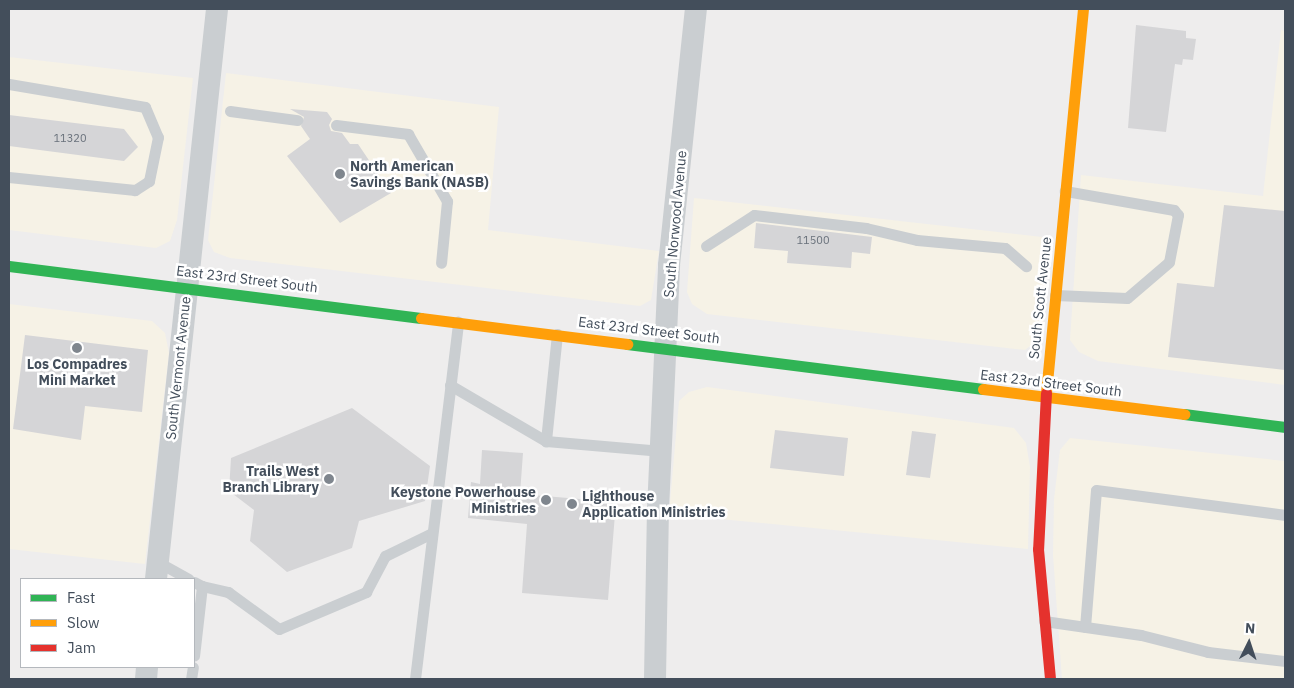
<!DOCTYPE html>
<style>
body{margin:0}
#map{position:relative;width:1294px;height:688px;overflow:hidden;background:#eeeded;font-family:"IBM Plex Sans",sans-serif}
div>[style]{position:absolute}
[style*='--x']{left:calc(var(--x)*1px);top:calc(var(--y)*1px);width:calc(var(--w)*1px);rotate:calc(var(--a)*1deg)}
.commercial>*{inset:0;background:#f6f2e6}
.building>*{inset:0;background:#d5d5d7}
.lane>*{height:11px;margin:-5.5px;padding:0 5.5px;transform-origin:5.5px;border-radius:5.5px;background:#caced1}
.street>*{height:22px;margin:-11px;padding:0 11px;transform-origin:11px;border-radius:11px;background:#caced1}
.fast>*{height:11px;margin:-5.5px;padding:0 5.5px;transform-origin:5.5px;border-radius:5.5px;background:#30b455}
.slow>*{height:11px;margin:-5.5px;padding:0 5.5px;transform-origin:5.5px;border-radius:5.5px;background:#ff9f0a}
.jam>*{height:11px;margin:-5.5px;padding:0 5.5px;transform-origin:5.5px;border-radius:5.5px;background:#e5322d}
.dots>*{width:14px;height:14px;translate:-50% -50%;box-sizing:border-box;border:2px solid #fff;border-radius:50%}
span{translate:-50% -50%;white-space:nowrap;text-align:center;line-height:1.15;-webkit-text-stroke:5px #fff;paint-order:stroke}
.number-label{font-size:11px;color:#69717b}
.number-label span{-webkit-text-stroke-width:0}
.poi-label{font-size:14px;color:#434e5b;font-weight:700}
.left{translate:0 -50%;text-align:left}
.right{translate:-100% -50%;text-align:right}
.street-label{font-size:14px;color:#434e5b}
.frame{position:absolute;inset:0;border:10px solid #434e5b;pointer-events:none}
.legend{position:absolute;left:20px;top:578px;width:175px;height:90px;box-sizing:border-box;background:#fff;border:1px solid #b4b8bd;margin:0;padding:6px 9px;list-style:none;font-size:15px;color:#434e5b}
.legend li{display:flex;align-items:center;gap:10px;height:25px}
.legend b{width:25px;border:1px solid #b4b8bd}
.north{position:absolute;left:1224px;top:618px;width:50px;height:50px;-webkit-text-stroke:4px #fff;paint-order:stroke;rotate:4deg;font-size:14px;font-weight:700;line-height:20px;text-align:center;color:#434e5b}
.north::after{content:'';display:block;margin:auto;width:18px;height:22px;background:#434e5b;clip-path:polygon(50% 0,100% 100%,50% 72%,0 100%)}
</style>
<div id="map">
<div class="commercial">
<i style="clip-path:polygon(1281px 30px,1285px 31px,1285px 385px,1098px 361px,1079px 352px,1070px 340px,1081px 175px,1263px 196px)"></i>
<i style="clip-path:polygon(9px 57px,193px 78px,177px 220px,170px 241px,156px 248px,9px 230px)"></i>
<i style="clip-path:polygon(226px 73px,499px 107px,488px 230px,659px 251px,651px 300px,640px 306px,230px 258px,214px 252px,208px 240px)"></i>
<i style="clip-path:polygon(694px 198px,1051px 238px,1043px 324px,1035px 342px,1025px 350px,707px 314px,692px 304px,687px 292px)"></i>
<i style="clip-path:polygon(9px 304px,152px 321px,165px 333px,169px 353px,145px 564px,9px 549px)"></i>
<i style="clip-path:polygon(707px 387px,1014px 428px,1026px 443px,1030px 467px,1028px 549px,669px 514px,679px 401px,689px 392px)"></i>
<i style="clip-path:polygon(1070px 438px,1285px 461px,1285px 679px,1062px 679px,1053px 555px,1054px 499px,1060px 450px)"></i>
</div>
<div class="building">
<i style="clip-path:polygon(1136px 25px,1186px 31px,1186px 38px,1196px 39px,1193px 60px,1183px 59px,1182px 65px,1175px 64px,1166px 132px,1128px 128px)"></i>
<i style="clip-path:polygon(290px 109px,327px 112px,332px 119px,329px 125px,331px 131px,342px 133px,350px 144px,358px 144px,391px 193px,340px 223px,287px 156px,310px 139px,301px 126px,304px 117px)"></i>
<i style="clip-path:polygon(9px 115px,124px 129px,138px 147px,124px 161px,9px 146px)"></i>
<i style="clip-path:polygon(1224px 205px,1285px 211px,1285px 370px,1168px 357px,1177px 283px,1214px 287px)"></i>
<i style="clip-path:polygon(756px 223px,872px 237px,870px 254px,852px 252px,851px 268px,787px 263px,788px 251px,754px 248px)"></i>
<i style="clip-path:polygon(25px 335px,148px 350px,142px 412px,85px 406px,81px 440px,13px 429px)"></i>
<i style="clip-path:polygon(352px 408px,430px 466px,425px 501px,359px 521px,352px 548px,287px 572px,250px 541px,254px 510px,229px 491px,231px 458px)"></i>
<i style="clip-path:polygon(775px 430px,848px 438px,844px 476px,770px 468px)"></i>
<i style="clip-path:polygon(912px 431px,936px 434px,930px 478px,906px 475px)"></i>
<i style="clip-path:polygon(482px 450px,523px 453px,520px 494px,616px 502px,608px 600px,522px 593px,527px 524px,468px 518px,471px 482px,480px 484px)"></i>
</div>
<div class="lane">
<i style="--x:9;--y:84;--w:138;--a:9.6"></i>
<i style="--x:145;--y:107;--w:33;--a:67"></i>
<i style="--x:158;--y:137;--w:45;--a:101.6"></i>
<i style="--x:149;--y:181;--w:17;--a:147"></i>
<i style="--x:135;--y:190;--w:127;--a:-174.1"></i>
<i style="--x:230;--y:111;--w:68;--a:7.7"></i>
<i style="--x:336;--y:125;--w:73;--a:7.1"></i>
<i style="--x:408;--y:134;--w:78;--a:59.8"></i>
<i style="--x:447;--y:201;--w:62;--a:95.5"></i>
<i style="--x:706;--y:246;--w:57;--a:-32.9"></i>
<i style="--x:754;--y:215;--w:113;--a:6.6"></i>
<i style="--x:866;--y:228;--w:52;--a:13.2"></i>
<i style="--x:917;--y:240;--w:88;--a:5.2"></i>
<i style="--x:1005;--y:248;--w:28;--a:41"></i>
<i style="--x:1055;--y:295;--w:72;--a:2.4"></i>
<i style="--x:1127;--y:298;--w:55;--a:-40.6"></i>
<i style="--x:1169;--y:262;--w:48;--a:-79.2"></i>
<i style="--x:1178;--y:215;--w:6;--a:-129"></i>
<i style="--x:1174;--y:210;--w:111;--a:-170.1"></i>
<i style="--x:557;--y:334;--w:108;--a:95.9"></i>
<i style="--x:546;--y:441;--w:116;--a:4.9"></i>
<i style="--x:450;--y:385;--w:111;--a:30.3"></i>
<i style="--x:158;--y:562;--w:35;--a:29"></i>
<i style="--x:194;--y:582;--w:9;--a:27"></i>
<i style="--x:202;--y:586;--w:70;--a:96.5"></i>
<i style="--x:202;--y:586;--w:27;--a:13"></i>
<i style="--x:228;--y:592;--w:63;--a:36"></i>
<i style="--x:279;--y:629;--w:95;--a:-23"></i>
<i style="--x:366;--y:592;--w:41;--a:-62.2"></i>
<i style="--x:385;--y:556;--w:52;--a:-26.1"></i>
<i style="--x:1044;--y:621;--w:98;--a:8.2"></i>
<i style="--x:1141;--y:635;--w:69;--a:14.2"></i>
<i style="--x:1208;--y:652;--w:78;--a:6.7"></i>
<i style="--x:1085;--y:627;--w:137;--a:-85.4"></i>
<i style="--x:1096;--y:490;--w:191;--a:7.5"></i>
<i style="--x:191;--y:679;--w:12;--a:-81"></i>
<i style="--x:415;--y:679;--w:360;--a:-83.1"></i>
</div>
<div class="street">
<i style="--x:156;--y:579;--w:573;--a:-83.89"></i>
<i style="--x:146;--y:679;--w:12;--a:-85"></i>
<i style="--x:655;--y:679;--w:169;--a:-89"></i>
<i style="--x:658;--y:510;--w:245;--a:-87.4"></i>
<i style="--x:669;--y:265;--w:257;--a:-84"></i>
</div>
<div class="fast">
<i style="--x:9;--y:266;--w:415;--a:7.2"></i>
<i style="--x:627;--y:344;--w:359;--a:7.2"></i>
<i style="--x:1184;--y:414;--w:102;--a:7.3"></i>
</div>
<div class="slow">
<i style="--x:421;--y:318;--w:208;--a:7.2"></i>
<i style="--x:983;--y:389;--w:203;--a:7.1"></i>
<i style="--x:1046;--y:393;--w:386;--a:-84.5"></i>
</div>
<div class="jam">
<i style="--x:1046;--y:393;--w:156;--a:92.9"></i>
<i style="--x:1038;--y:549;--w:131;--a:84.7"></i>
</div>
<div class="dots">
<i style="left:340px;top:174px;background:#7f868e"></i>
<i style="left:77px;top:348px;background:#7f868e"></i>
<i style="left:329px;top:479px;background:#7f868e"></i>
<i style="left:546px;top:500px;background:#7f868e"></i>
<i style="left:572px;top:504px;background:#7f868e"></i>
</div>
<div class="number-label">
<span style="left:70px;top:138px">11320</span>
<span style="left:813px;top:240px">11500</span>
</div>
<div class="poi-label">
<span class="left" style="left:350px;top:174px">North American<br>Savings Bank (NASB)</span>
<span style="left:77px;top:372px">Los Compadres<br>Mini Market</span>
<span class="right" style="left:319px;top:479px">Trails West<br>Branch Library</span>
<span class="right" style="left:536px;top:500px">Keystone Powerhouse<br>Ministries</span>
<span class="left" style="left:582px;top:504px">Lighthouse<br>Application Ministries</span>
</div>
<div class="street-label">
<span style="left:675px;top:224px;rotate:-85deg">South Norwood Avenue</span>
<span style="left:247px;top:279px;rotate:7deg">East 23rd Street South</span>
<span style="left:1040px;top:298px;rotate:-84deg">South Scott Avenue</span>
<span style="left:649px;top:330px;rotate:7deg">East 23rd Street South</span>
<span style="left:178px;top:368px;rotate:-84deg">South Vermont Avenue</span>
<span style="left:1051px;top:383px;rotate:7deg">East 23rd Street South</span>
</div>
<div class="frame"></div>
<ul class="legend">
<li><b style="height:6px;background:#30b455"></b>Fast</li>
<li><b style="height:6px;background:#ff9f0a"></b>Slow</li>
<li><b style="height:6px;background:#e5322d"></b>Jam</li>
</ul>
<div class="north">N</div>
</div>
